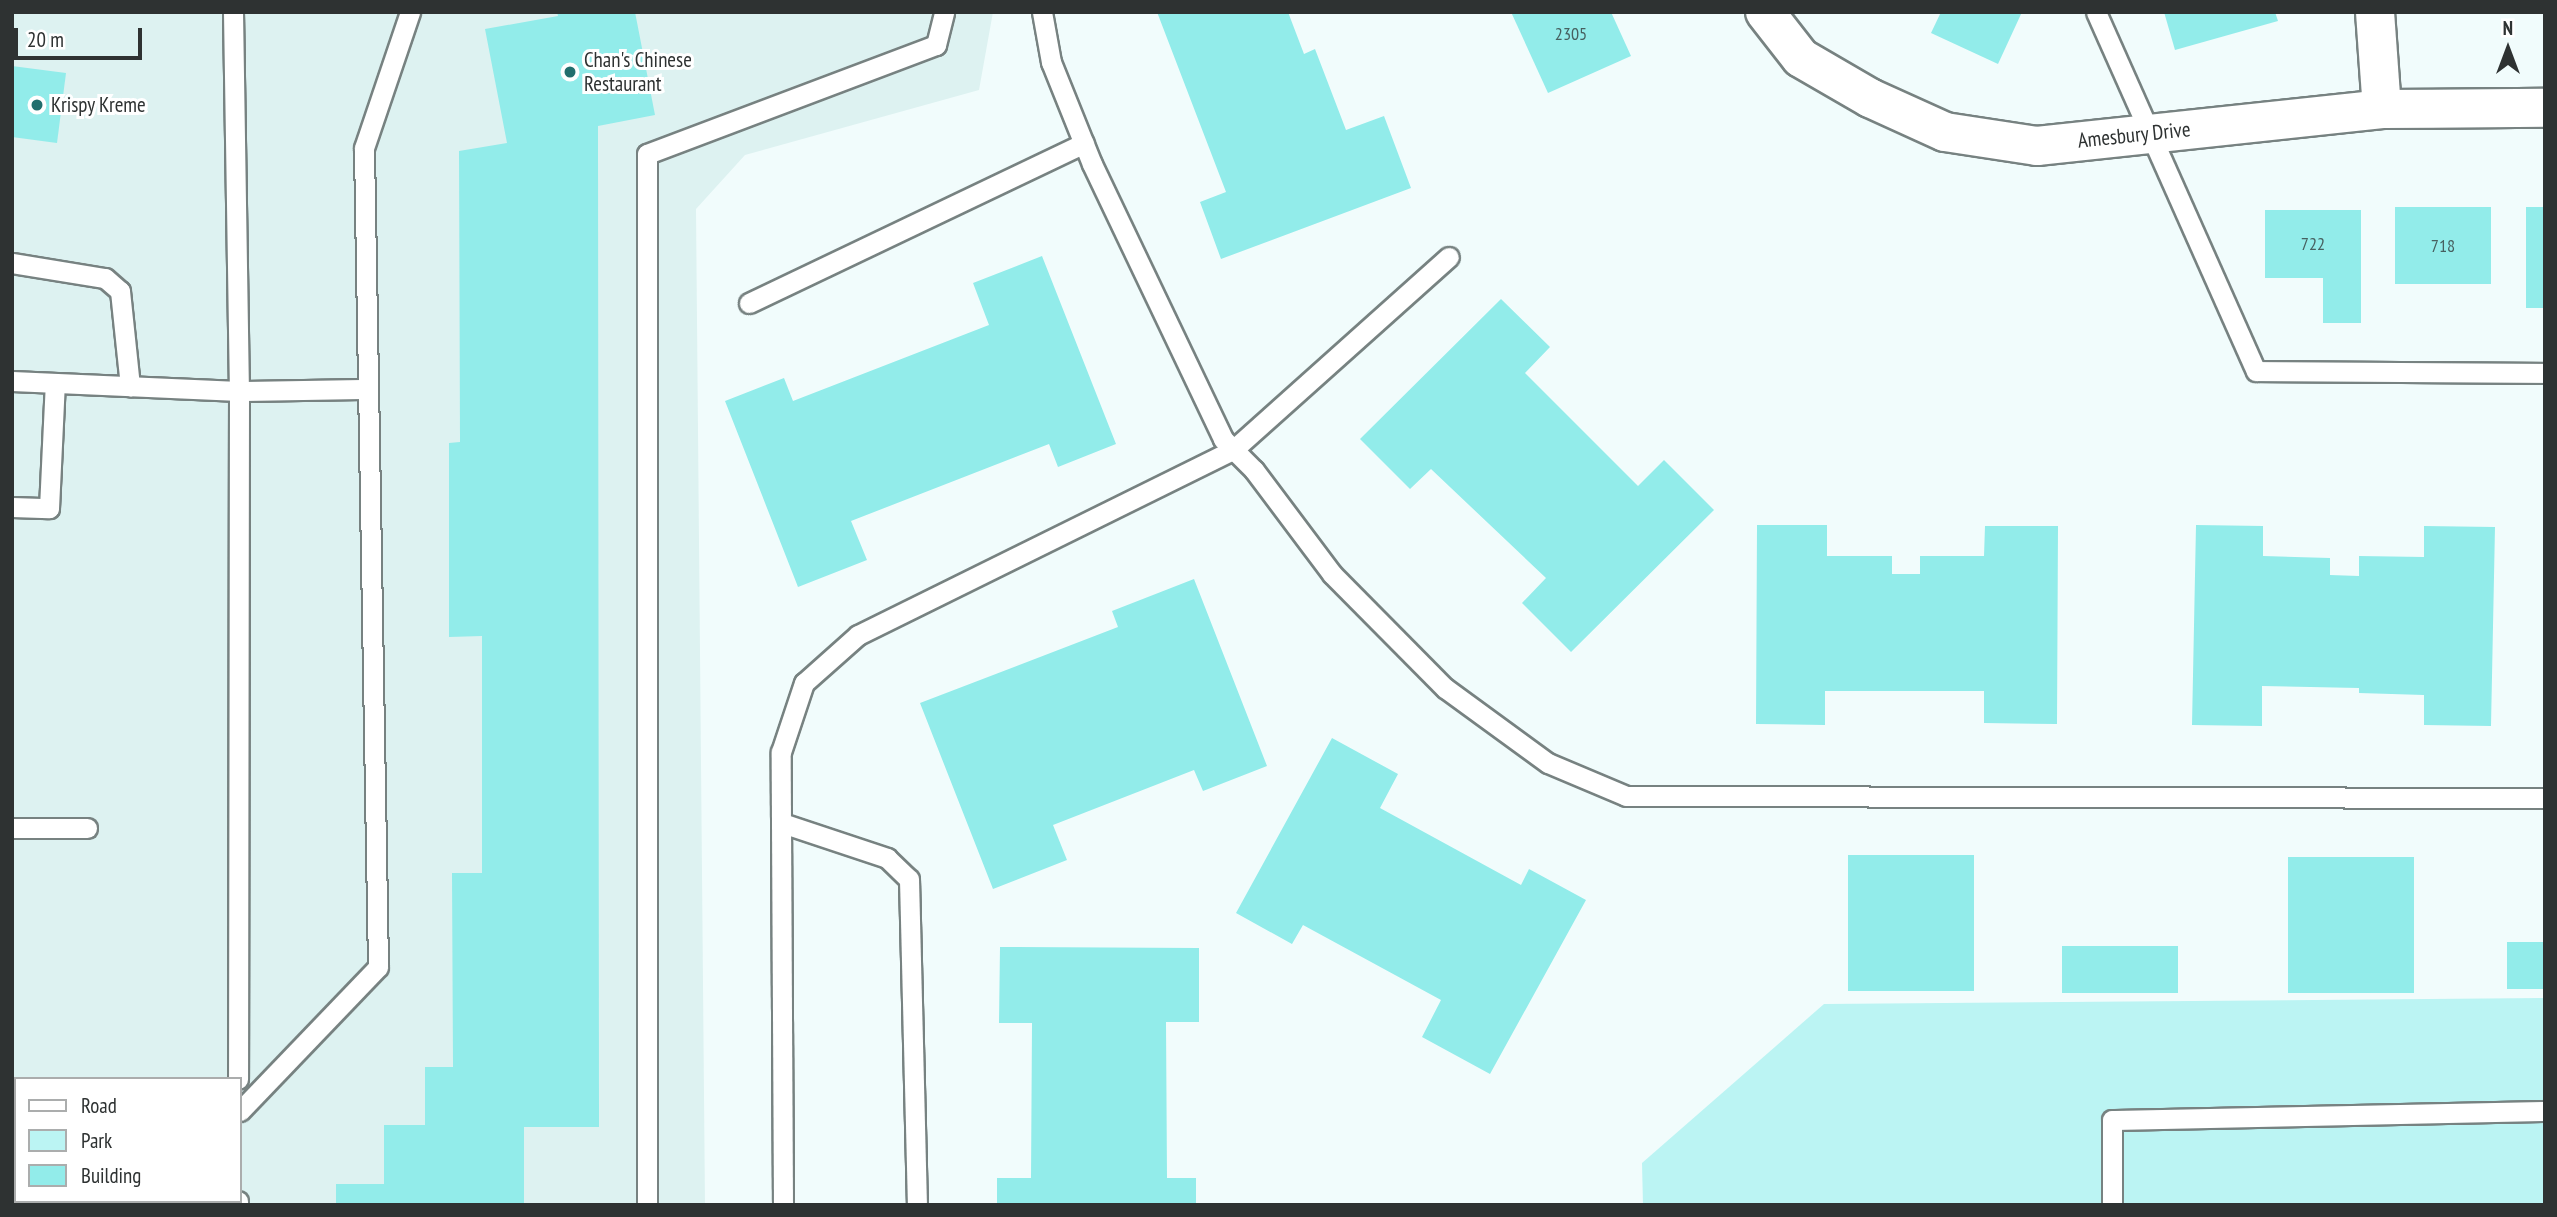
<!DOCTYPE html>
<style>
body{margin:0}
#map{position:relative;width:2557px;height:1217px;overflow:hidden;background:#f1fcfc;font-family:"PT Sans Narrow",sans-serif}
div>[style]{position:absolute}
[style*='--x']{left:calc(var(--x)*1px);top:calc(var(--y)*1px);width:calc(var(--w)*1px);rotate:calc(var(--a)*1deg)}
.built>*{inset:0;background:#ddf2f1}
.green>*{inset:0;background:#bbf4f3}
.building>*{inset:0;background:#92ecea}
.roads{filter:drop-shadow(2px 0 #778281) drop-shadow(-2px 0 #778281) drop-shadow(0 2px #778281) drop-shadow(0 -2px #778281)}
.lane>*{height:19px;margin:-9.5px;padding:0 9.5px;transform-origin:9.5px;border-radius:9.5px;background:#fff}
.street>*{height:38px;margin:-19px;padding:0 19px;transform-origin:19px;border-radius:19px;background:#fff}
.dots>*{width:19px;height:19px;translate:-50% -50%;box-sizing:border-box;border:4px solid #fff;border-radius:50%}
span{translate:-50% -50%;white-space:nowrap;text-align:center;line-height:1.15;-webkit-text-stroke:6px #fff;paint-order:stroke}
.number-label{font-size:18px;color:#476060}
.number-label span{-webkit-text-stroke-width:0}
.poi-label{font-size:21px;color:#2e3232}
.left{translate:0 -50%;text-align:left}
.street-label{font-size:21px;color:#2e3232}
.frame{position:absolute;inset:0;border:14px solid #2e3232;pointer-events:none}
.legend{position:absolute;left:14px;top:1077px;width:228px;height:126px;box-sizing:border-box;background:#fff;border:2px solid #abadad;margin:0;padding:9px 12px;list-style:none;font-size:21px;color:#2e3232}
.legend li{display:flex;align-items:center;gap:14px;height:35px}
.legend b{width:35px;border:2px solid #abadad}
.north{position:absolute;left:2473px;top:14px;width:70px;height:70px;-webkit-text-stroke:5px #fff;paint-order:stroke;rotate:0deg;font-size:19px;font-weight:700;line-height:28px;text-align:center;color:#2e3232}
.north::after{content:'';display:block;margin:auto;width:24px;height:32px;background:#2e3232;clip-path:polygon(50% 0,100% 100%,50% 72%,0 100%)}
.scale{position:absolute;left:14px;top:28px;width:128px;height:32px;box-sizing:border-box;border:4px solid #2e3232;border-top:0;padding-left:9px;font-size:21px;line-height:24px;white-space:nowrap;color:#2e3232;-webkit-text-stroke:5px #fff;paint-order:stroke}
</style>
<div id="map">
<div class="built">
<i style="clip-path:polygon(evenodd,12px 12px,993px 12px,979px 90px,745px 155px,696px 209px,705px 1205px,12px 1205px,12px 12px,16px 1079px,240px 1079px,240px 1201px,16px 1201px,16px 1079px)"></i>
</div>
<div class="green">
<i style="clip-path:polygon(2545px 998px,2545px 1205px,1643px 1205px,1642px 1163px,1824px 1004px)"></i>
</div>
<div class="building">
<i style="clip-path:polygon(557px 12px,635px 12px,655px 115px,598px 126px,599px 1127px,524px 1127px,524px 1205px,336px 1205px,336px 1184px,384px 1184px,384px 1125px,425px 1125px,425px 1067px,453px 1067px,452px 873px,482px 873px,482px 636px,449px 637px,449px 443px,460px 442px,459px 151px,507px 143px,485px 29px,558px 16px)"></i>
<i style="clip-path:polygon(1157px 12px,1288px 12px,1304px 54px,1315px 49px,1346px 130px,1384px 116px,1411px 188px,1221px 259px,1200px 202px,1226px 192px)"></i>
<i style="clip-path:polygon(1511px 12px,1611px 12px,1631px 56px,1548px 93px)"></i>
<i style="clip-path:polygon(1941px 12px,2022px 12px,1998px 64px,1931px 33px)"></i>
<i style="clip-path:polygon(2164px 12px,2275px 12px,2278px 21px,2175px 50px)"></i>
<i style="clip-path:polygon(12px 66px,66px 73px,57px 143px,12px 137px)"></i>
<i style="clip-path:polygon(2395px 207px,2491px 207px,2491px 284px,2395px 284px)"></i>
<i style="clip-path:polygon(2526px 207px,2545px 207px,2545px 308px,2526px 308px)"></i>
<i style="clip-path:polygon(2265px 210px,2361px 210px,2361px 323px,2323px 323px,2323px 278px,2265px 278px)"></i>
<i style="clip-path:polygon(1042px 256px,1116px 444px,1058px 467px,1049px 444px,851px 521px,867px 560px,798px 587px,725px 401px,784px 378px,793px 401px,989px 325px,973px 283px)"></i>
<i style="clip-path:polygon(1501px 299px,1550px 347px,1525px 373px,1638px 486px,1664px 460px,1714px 510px,1571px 652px,1522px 603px,1546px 578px,1431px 469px,1410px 489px,1360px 439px)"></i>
<i style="clip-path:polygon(1757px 525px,1827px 525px,1827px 556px,1892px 556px,1892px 574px,1920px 574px,1920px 556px,1984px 556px,1985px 526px,2058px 526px,2057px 724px,1984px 723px,1984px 691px,1825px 691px,1825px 725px,1756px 724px)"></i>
<i style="clip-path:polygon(2196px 525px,2263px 526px,2263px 556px,2330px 558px,2330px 575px,2359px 576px,2359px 556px,2424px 557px,2424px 526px,2495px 527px,2491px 726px,2424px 725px,2424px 695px,2359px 693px,2359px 688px,2262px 686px,2262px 726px,2192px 725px)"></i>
<i style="clip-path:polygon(1194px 579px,1267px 766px,1203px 791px,1194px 770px,1053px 825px,1067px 860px,993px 889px,920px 703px,1118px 627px,1112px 611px)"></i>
<i style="clip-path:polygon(1332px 738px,1398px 774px,1380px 808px,1521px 885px,1529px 869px,1586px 900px,1490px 1074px,1422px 1037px,1441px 1000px,1303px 925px,1292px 944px,1236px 913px)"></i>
<i style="clip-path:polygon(1848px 855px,1974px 855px,1974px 991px,1848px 991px)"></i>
<i style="clip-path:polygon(2288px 857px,2414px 857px,2414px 993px,2288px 993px)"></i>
<i style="clip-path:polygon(2507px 942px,2545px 942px,2545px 989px,2507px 989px)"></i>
<i style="clip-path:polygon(2062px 946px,2178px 946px,2178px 993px,2062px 993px)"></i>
<i style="clip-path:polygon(1000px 947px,1199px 948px,1199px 1022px,1166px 1022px,1167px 1178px,1196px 1178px,1196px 1205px,997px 1205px,997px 1178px,1031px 1178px,1032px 1023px,999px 1023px)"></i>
</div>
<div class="roads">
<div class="lane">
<i style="--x:233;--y:12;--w:379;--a:89.1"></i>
<i style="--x:239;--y:391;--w:688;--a:90.08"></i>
<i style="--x:1042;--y:12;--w:51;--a:79.8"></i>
<i style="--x:1051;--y:62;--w:110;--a:68.1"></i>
<i style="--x:1092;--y:164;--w:305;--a:64.5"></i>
<i style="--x:1223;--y:439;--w:44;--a:45"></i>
<i style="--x:1254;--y:470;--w:130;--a:53.1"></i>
<i style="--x:1332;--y:574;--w:161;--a:45.3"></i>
<i style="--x:1445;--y:688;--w:127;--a:36.1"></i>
<i style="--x:1548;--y:763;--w:85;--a:22.9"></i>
<i style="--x:1626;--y:796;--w:919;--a:0.12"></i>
<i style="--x:2096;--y:12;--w:393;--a:66"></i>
<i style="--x:2256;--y:371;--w:289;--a:0.4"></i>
<i style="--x:12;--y:263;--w:94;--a:9.2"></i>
<i style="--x:105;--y:278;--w:20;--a:41"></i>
<i style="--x:120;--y:291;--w:96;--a:84"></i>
<i style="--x:749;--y:303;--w:371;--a:-25.5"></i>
<i style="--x:12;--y:381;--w:227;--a:2.5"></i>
<i style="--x:239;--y:391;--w:128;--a:-0.9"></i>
<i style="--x:12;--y:507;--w:37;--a:2"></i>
<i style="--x:49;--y:508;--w:125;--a:-87.3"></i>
<i style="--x:782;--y:823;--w:111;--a:18.4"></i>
<i style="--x:887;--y:858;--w:30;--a:44"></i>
<i style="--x:909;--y:879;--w:326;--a:88.6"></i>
<i style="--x:12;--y:828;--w:75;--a:0"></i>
<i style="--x:12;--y:1109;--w:4;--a:0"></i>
<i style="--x:240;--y:1111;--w:199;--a:-46.2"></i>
<i style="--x:378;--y:967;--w:819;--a:-90.98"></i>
<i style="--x:364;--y:148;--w:144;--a:-71.3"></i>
<i style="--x:238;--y:1201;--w:4;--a:90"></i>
<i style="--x:647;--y:1205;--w:1051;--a:-90"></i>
<i style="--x:647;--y:154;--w:309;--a:-20.7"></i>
<i style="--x:936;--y:45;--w:34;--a:-76"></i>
<i style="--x:783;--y:1205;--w:453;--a:-90.3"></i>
<i style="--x:781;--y:752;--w:73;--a:-71.6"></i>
<i style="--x:804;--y:683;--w:72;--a:-41.6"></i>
<i style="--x:858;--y:635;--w:419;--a:-26.3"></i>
<i style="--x:1234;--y:449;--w:288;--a:-41.8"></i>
<i style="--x:2112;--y:1205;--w:85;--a:-90"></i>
<i style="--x:2112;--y:1120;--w:433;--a:-1.2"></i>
</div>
<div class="street">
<i style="--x:1765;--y:12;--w:58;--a:52"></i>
<i style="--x:1801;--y:58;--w:80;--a:30.1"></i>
<i style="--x:1870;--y:98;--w:82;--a:24.4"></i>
<i style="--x:1945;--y:132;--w:93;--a:8.7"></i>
<i style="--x:2037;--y:146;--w:347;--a:-6.1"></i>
<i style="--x:2382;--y:109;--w:163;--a:-0.4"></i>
<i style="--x:2375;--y:12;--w:97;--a:85.9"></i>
</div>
</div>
<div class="dots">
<i style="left:570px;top:72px;background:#226e6d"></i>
<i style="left:37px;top:105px;background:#226e6d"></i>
</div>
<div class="number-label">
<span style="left:1571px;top:34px">2305</span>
<span style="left:2313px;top:244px">722</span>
<span style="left:2443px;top:246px">718</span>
</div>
<div class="poi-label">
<span class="left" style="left:584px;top:72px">Chan's Chinese<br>Restaurant</span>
<span class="left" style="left:51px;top:105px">Krispy Kreme</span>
</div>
<div class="street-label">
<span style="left:2134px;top:135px;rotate:-6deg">Amesbury Drive</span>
</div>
<div class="frame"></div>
<ul class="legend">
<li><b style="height:9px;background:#fff"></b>Road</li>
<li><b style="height:19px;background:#bbf4f3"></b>Park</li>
<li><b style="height:19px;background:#92ecea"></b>Building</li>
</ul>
<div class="north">N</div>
<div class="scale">20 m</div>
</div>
